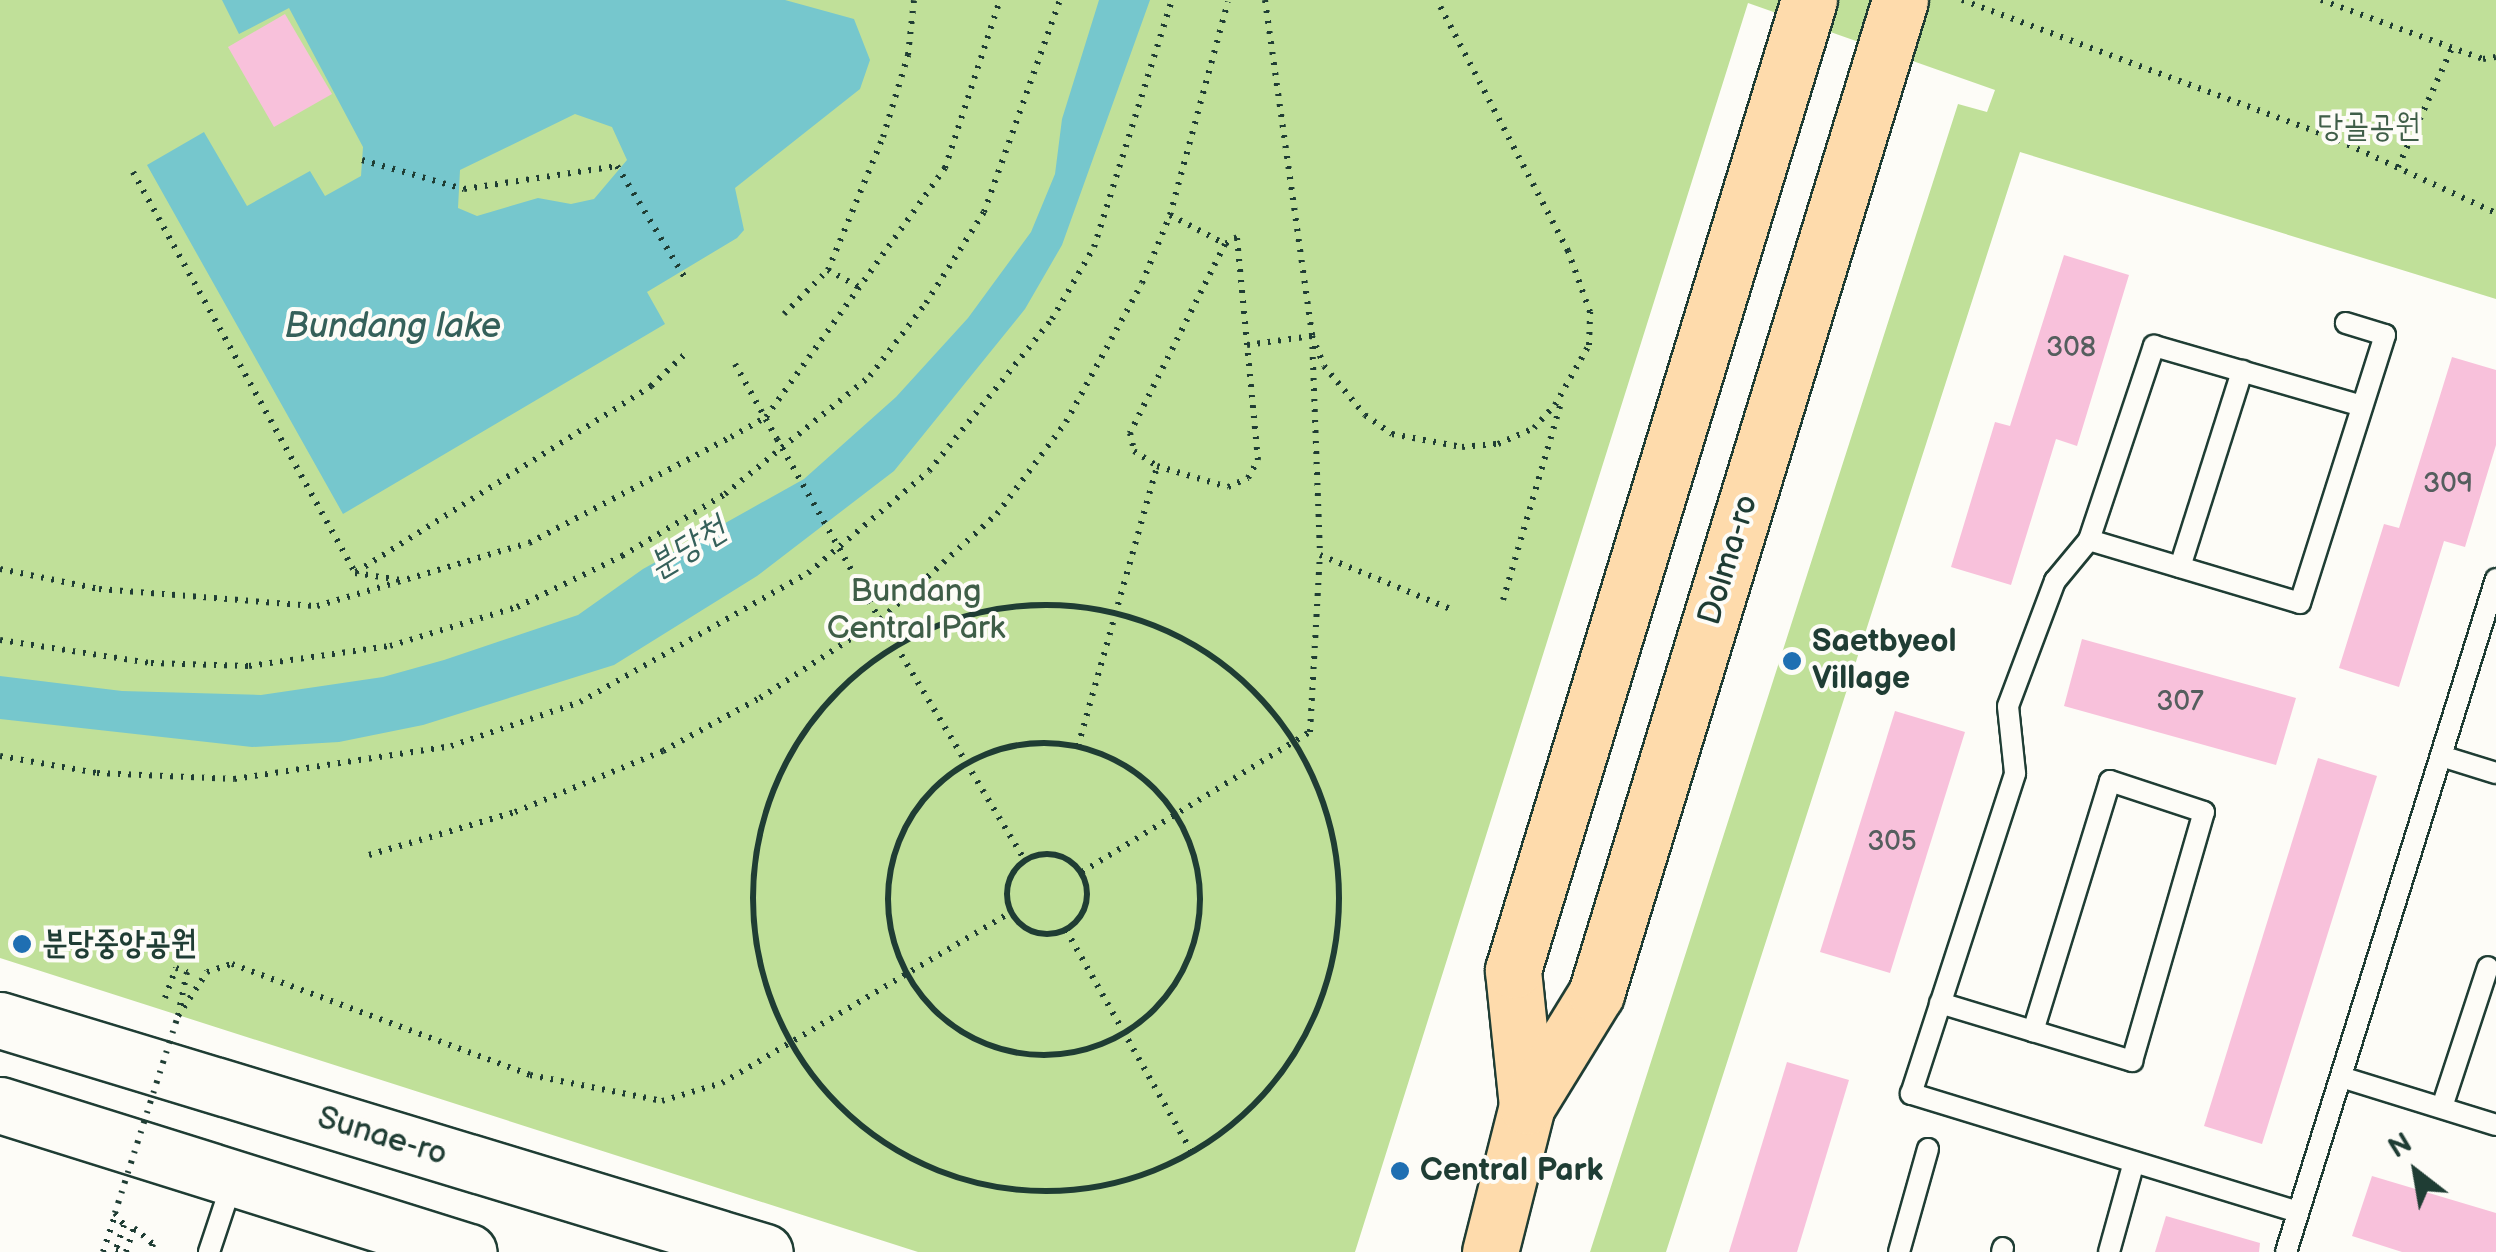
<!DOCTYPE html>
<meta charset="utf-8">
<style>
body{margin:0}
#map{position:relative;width:2496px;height:1252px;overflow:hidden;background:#fdfcf7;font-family:"Balsamiq Sans","Poor Story",sans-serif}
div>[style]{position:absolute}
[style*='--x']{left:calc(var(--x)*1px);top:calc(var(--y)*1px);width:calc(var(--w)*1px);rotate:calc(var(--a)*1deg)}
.green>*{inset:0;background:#c0e099}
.water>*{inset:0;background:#76c7cd}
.building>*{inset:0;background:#f8c1db}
.path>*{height:6px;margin-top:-3px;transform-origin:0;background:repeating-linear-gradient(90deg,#1f3d34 0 2.5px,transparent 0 10.5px)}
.path>.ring{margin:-3px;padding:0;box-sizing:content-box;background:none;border:6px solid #1f3d34;border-radius:50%}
.roads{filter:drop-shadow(2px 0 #1f3d34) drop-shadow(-2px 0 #1f3d34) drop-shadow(0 2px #1f3d34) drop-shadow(0 -2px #1f3d34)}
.lane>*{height:20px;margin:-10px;padding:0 10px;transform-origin:10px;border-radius:10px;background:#fdfcf7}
.secondary>*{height:55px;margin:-27.5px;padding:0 27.5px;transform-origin:27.5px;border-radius:27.5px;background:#fdfcf7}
.primary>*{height:55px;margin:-27.5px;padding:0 27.5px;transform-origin:27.5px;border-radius:27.5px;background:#fedbac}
.path-bridge>*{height:6px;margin-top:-3px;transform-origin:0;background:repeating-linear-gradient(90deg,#1f3d34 0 2.5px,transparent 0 10.5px)}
.dots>*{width:28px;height:28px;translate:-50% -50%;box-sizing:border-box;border:5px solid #fdfcf7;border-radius:50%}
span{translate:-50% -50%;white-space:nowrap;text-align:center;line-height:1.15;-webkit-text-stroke:8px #fdfcf7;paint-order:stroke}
.number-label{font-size:28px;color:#555e5e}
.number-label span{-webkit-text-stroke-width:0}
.park-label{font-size:32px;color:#3f5e48}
.street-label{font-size:32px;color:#1f3d34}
.poi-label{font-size:32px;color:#1f3d34;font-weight:700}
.left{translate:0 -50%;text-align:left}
.water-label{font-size:35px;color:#35605a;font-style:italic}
.north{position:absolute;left:2366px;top:1122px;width:100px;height:100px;-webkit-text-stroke:8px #fdfcf7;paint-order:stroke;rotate:329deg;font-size:28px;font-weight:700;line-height:40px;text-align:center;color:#1f3d34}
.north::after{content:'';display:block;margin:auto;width:35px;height:45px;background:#1f3d34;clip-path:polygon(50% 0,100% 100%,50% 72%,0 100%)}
</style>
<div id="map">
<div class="green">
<i style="clip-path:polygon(0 0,2496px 0,2496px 299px,2020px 152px,1666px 1252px,1590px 1252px,1958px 104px,1987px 112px,1995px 90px,1748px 3px,1355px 1252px,918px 1252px,0 958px)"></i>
</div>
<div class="water">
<i style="clip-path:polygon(evenodd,222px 0,785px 0,854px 19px,870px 60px,860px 89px,735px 188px,744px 230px,737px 238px,647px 292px,665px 324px,343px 514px,147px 165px,204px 132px,247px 206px,310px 171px,325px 196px,361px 176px,363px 147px,289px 8px,239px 34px,222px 0,575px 114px,612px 127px,627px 160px,594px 199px,571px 204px,538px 198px,477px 216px,458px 208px,460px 170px,575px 114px)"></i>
<i style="clip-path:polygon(1099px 0,1150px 0,1062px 245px,1025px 309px,894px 471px,757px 576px,614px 665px,423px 725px,339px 742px,252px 747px,0 719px,0 676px,122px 691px,261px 695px,383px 677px,444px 660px,578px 615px,643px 569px,804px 479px,896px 397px,968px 318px,1031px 232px,1055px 174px,1062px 119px)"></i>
</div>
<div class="building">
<i style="clip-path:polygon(285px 14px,332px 94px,274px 127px,228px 47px)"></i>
<i style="clip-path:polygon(2064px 255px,2129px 275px,2077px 446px,2056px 439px,2011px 585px,1951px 567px,1995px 422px,2010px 426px)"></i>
<i style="clip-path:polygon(2452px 357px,2496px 370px,2496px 445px,2465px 547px,2444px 541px,2399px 687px,2339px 668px,2384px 524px,2399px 528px)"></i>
<i style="clip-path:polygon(2082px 639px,2296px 698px,2276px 765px,2064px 706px)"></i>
<i style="clip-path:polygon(1895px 711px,1965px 732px,1890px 973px,1820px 952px)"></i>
<i style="clip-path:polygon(2318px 758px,2377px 776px,2262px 1144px,2204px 1126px)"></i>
<i style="clip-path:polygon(1787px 1062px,1849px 1080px,1797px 1252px,1729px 1252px)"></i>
<i style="clip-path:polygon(2372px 1176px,2496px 1213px,2496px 1252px,2402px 1252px,2352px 1236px)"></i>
<i style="clip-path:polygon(2166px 1216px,2260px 1243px,2259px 1252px,2155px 1252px)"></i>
</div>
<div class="path">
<i style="--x:1265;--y:0;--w:339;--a:82"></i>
<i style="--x:1312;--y:336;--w:32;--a:68"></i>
<i style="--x:1324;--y:366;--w:64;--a:50.1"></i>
<i style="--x:1365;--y:415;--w:33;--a:35"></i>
<i style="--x:1392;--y:434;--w:71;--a:10.5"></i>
<i style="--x:1462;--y:447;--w:36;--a:-5"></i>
<i style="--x:1498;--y:444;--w:39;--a:-24"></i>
<i style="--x:1534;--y:428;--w:31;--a:-48"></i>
<i style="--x:1555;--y:405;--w:69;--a:-60.5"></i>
<i style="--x:1589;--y:345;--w:33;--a:-88"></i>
<i style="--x:1590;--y:312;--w:65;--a:-109.8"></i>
<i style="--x:1568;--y:251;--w:283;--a:-117.6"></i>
<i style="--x:1962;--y:0;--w:401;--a:20.4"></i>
<i style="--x:2338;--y:140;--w:174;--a:24.8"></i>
<i style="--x:2321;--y:0;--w:172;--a:20"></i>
<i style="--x:2483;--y:59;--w:13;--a:-9"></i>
<i style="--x:362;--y:160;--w:106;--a:15.9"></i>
<i style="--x:464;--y:189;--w:155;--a:-8.5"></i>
<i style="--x:617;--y:166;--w:131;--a:58.7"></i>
<i style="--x:2398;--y:167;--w:131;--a:-65.6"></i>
<i style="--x:133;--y:172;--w:458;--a:61"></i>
<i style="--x:355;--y:573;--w:46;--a:8.8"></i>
<i style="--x:1170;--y:215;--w:62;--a:27.8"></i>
<i style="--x:828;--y:270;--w:39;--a:29"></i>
<i style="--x:784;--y:314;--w:62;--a:-45"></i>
<i style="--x:828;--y:270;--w:144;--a:-67.5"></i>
<i style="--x:883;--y:137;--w:86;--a:-73"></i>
<i style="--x:908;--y:55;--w:55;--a:-83.8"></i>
<i style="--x:1247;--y:345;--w:66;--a:-7.9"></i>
<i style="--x:1312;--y:336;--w:219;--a:87.9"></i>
<i style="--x:1320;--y:555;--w:146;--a:22.5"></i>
<i style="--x:735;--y:364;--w:86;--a:60.8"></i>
<i style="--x:0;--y:569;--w:101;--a:11.4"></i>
<i style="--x:99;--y:589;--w:219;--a:4.5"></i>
<i style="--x:317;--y:606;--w:221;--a:-16.6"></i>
<i style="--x:529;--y:543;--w:228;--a:-27.7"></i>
<i style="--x:731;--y:437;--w:40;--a:-29.7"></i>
<i style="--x:766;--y:417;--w:307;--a:-54.3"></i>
<i style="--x:945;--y:168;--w:177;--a:-71.9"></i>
<i style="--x:356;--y:572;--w:349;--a:-32.2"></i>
<i style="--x:651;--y:386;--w:45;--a:-43.2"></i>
<i style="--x:1503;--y:600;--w:209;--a:-73.6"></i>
<i style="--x:869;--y:601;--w:301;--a:59"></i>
<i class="ring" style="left:753px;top:605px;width:580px;height:580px"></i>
<i style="--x:0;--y:640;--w:153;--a:8.7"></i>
<i style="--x:151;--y:663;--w:98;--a:1.8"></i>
<i style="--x:249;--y:666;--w:142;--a:-8.1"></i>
<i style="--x:390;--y:646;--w:133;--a:-17.1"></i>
<i style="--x:517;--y:607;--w:117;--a:-25.9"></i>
<i style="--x:622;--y:556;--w:120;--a:-31"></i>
<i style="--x:725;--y:494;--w:187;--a:-39.1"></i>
<i style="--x:870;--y:376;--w:92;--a:-52.5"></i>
<i style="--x:926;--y:303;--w:108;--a:-57.5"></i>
<i style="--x:984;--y:212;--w:225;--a:-70.3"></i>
<i class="ring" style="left:888px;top:743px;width:306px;height:306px"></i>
<i style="--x:1078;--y:746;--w:291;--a:-74.2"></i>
<i style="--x:1157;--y:466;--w:74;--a:16.5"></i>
<i style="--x:1228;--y:487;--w:22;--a:-24"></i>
<i style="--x:1248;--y:478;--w:21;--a:-61"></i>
<i style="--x:1258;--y:460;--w:224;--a:-95.4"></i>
<i style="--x:1237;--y:237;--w:14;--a:150"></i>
<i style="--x:1225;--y:244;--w:212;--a:116.7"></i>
<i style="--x:1130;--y:433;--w:18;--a:77"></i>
<i style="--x:1134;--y:451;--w:27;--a:33"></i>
<i style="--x:0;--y:756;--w:98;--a:9.9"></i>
<i style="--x:97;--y:773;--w:137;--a:2.5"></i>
<i style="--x:234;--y:779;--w:219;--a:-8.6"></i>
<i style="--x:451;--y:746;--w:136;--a:-18.8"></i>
<i style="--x:580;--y:702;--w:262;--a:-29.5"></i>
<i style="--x:808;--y:573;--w:158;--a:-40.1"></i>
<i style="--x:929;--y:471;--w:196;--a:-51"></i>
<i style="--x:1052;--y:319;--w:83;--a:-59.7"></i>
<i style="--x:1094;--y:247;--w:259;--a:-72.5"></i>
<i class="ring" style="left:1007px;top:854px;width:74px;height:74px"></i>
<i style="--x:369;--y:855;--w:152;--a:-16.4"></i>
<i style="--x:515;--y:812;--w:160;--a:-22.4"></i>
<i style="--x:663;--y:751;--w:111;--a:-28.7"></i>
<i style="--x:760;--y:698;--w:145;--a:-33.1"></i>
<i style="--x:881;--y:619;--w:156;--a:-42.2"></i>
<i style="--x:997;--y:514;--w:115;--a:-53.1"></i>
<i style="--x:1066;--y:422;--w:158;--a:-61.3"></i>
<i style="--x:1142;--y:283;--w:74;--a:-67.6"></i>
<i style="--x:1170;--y:215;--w:221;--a:-74.8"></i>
<i style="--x:1082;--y:872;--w:268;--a:-31.6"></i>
<i style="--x:1310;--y:732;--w:177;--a:-86.8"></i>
<i style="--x:1066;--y:930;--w:254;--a:60.5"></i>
<i style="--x:165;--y:998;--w:32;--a:-70"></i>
<i style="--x:176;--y:968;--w:12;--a:20"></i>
<i style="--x:187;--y:972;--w:44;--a:101.8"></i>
<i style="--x:178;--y:1016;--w:53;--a:-56.6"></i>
<i style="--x:207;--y:972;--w:26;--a:-18"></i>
<i style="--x:232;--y:964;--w:318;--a:20.4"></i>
<i style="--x:530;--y:1075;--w:135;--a:11.1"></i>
<i style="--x:662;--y:1101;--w:63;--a:-16.7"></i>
<i style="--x:722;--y:1083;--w:336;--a:-30.6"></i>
<i style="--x:115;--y:1213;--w:15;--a:53"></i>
<i style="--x:124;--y:1225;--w:25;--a:108"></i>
<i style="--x:116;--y:1249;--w:10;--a:17"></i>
<i style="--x:103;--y:1252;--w:40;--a:-72"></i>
<i style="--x:126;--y:1252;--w:25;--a:-72"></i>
<i style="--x:134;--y:1228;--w:25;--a:40"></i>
<i style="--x:153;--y:1244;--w:8;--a:104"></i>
</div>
<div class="roads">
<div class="lane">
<i style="--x:2089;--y:540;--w:220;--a:16.6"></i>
<i style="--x:2300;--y:603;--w:281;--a:-72.4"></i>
<i style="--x:2385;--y:335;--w:41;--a:-162.9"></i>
<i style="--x:2180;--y:567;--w:206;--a:-72.4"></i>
<i style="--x:2441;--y:756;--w:58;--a:17.2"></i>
<i style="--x:1940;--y:1003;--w:201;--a:16.8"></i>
<i style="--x:2132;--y:1061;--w:259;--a:-73.9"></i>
<i style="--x:2204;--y:812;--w:99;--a:-161.7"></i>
<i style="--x:2110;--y:781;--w:262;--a:107.1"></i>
<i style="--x:2341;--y:1077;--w:162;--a:17.2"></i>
<i style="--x:2442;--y:1107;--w:147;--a:-71.8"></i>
<i style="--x:2298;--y:1212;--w:405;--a:-163"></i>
<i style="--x:1911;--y:1094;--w:337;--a:-72"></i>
<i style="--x:2015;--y:773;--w:67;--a:-96"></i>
<i style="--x:2008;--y:706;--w:134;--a:-69.4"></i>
<i style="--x:2055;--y:581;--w:53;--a:-50.3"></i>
<i style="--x:2089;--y:540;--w:205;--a:-71.5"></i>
<i style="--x:2154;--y:346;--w:216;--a:16.1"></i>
<i style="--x:209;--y:1252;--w:76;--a:-71.6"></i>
<i style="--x:1899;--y:1252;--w:107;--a:-74.3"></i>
<i style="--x:2002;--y:1252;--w:4;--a:-76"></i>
<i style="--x:2109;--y:1252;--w:93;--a:-74.5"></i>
<i style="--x:2286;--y:1252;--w:705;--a:-72.67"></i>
</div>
<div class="secondary">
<i style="--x:0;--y:1020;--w:799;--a:16.87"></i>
<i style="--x:0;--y:1105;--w:491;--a:17.4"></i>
</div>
<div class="primary">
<i style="--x:1527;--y:1106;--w:137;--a:-95.9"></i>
<i style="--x:1513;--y:970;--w:1014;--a:-73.03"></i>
<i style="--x:1490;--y:1252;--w:151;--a:-75.8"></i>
<i style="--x:1527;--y:1106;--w:132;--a:-58.4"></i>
<i style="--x:1596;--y:994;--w:1039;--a:-72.99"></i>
</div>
</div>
<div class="path-bridge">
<i style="--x:777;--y:439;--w:186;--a:60.4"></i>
<i style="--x:115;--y:1213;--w:207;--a:-72.3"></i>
</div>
<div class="dots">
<i style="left:1792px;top:661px;background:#1f6fb2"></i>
<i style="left:22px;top:944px;background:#1f6fb2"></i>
<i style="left:1400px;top:1171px;background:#1f6fb2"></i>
</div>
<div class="number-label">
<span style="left:2071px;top:348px">308</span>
<span style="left:2448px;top:484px">309</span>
<span style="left:2180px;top:702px">307</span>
<span style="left:1892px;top:842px">305</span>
</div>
<div class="park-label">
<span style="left:2369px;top:127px">당골공원</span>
<span style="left:916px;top:611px">Bundang<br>Central Park</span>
</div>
<div class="street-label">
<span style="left:1729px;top:560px;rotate:-73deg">Dolma-ro</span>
<span style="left:382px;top:1137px;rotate:17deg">Sunae-ro</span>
</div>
<div class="poi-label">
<span class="left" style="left:1812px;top:661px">Saetbyeol<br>Village</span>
<span class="left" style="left:42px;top:944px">분당중앙공원</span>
<span class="left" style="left:1420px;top:1171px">Central Park</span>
</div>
<div class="water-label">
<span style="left:393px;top:327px">Bundang lake</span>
<span style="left:687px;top:548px;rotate:-32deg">분당천</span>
</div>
<div class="north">N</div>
</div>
